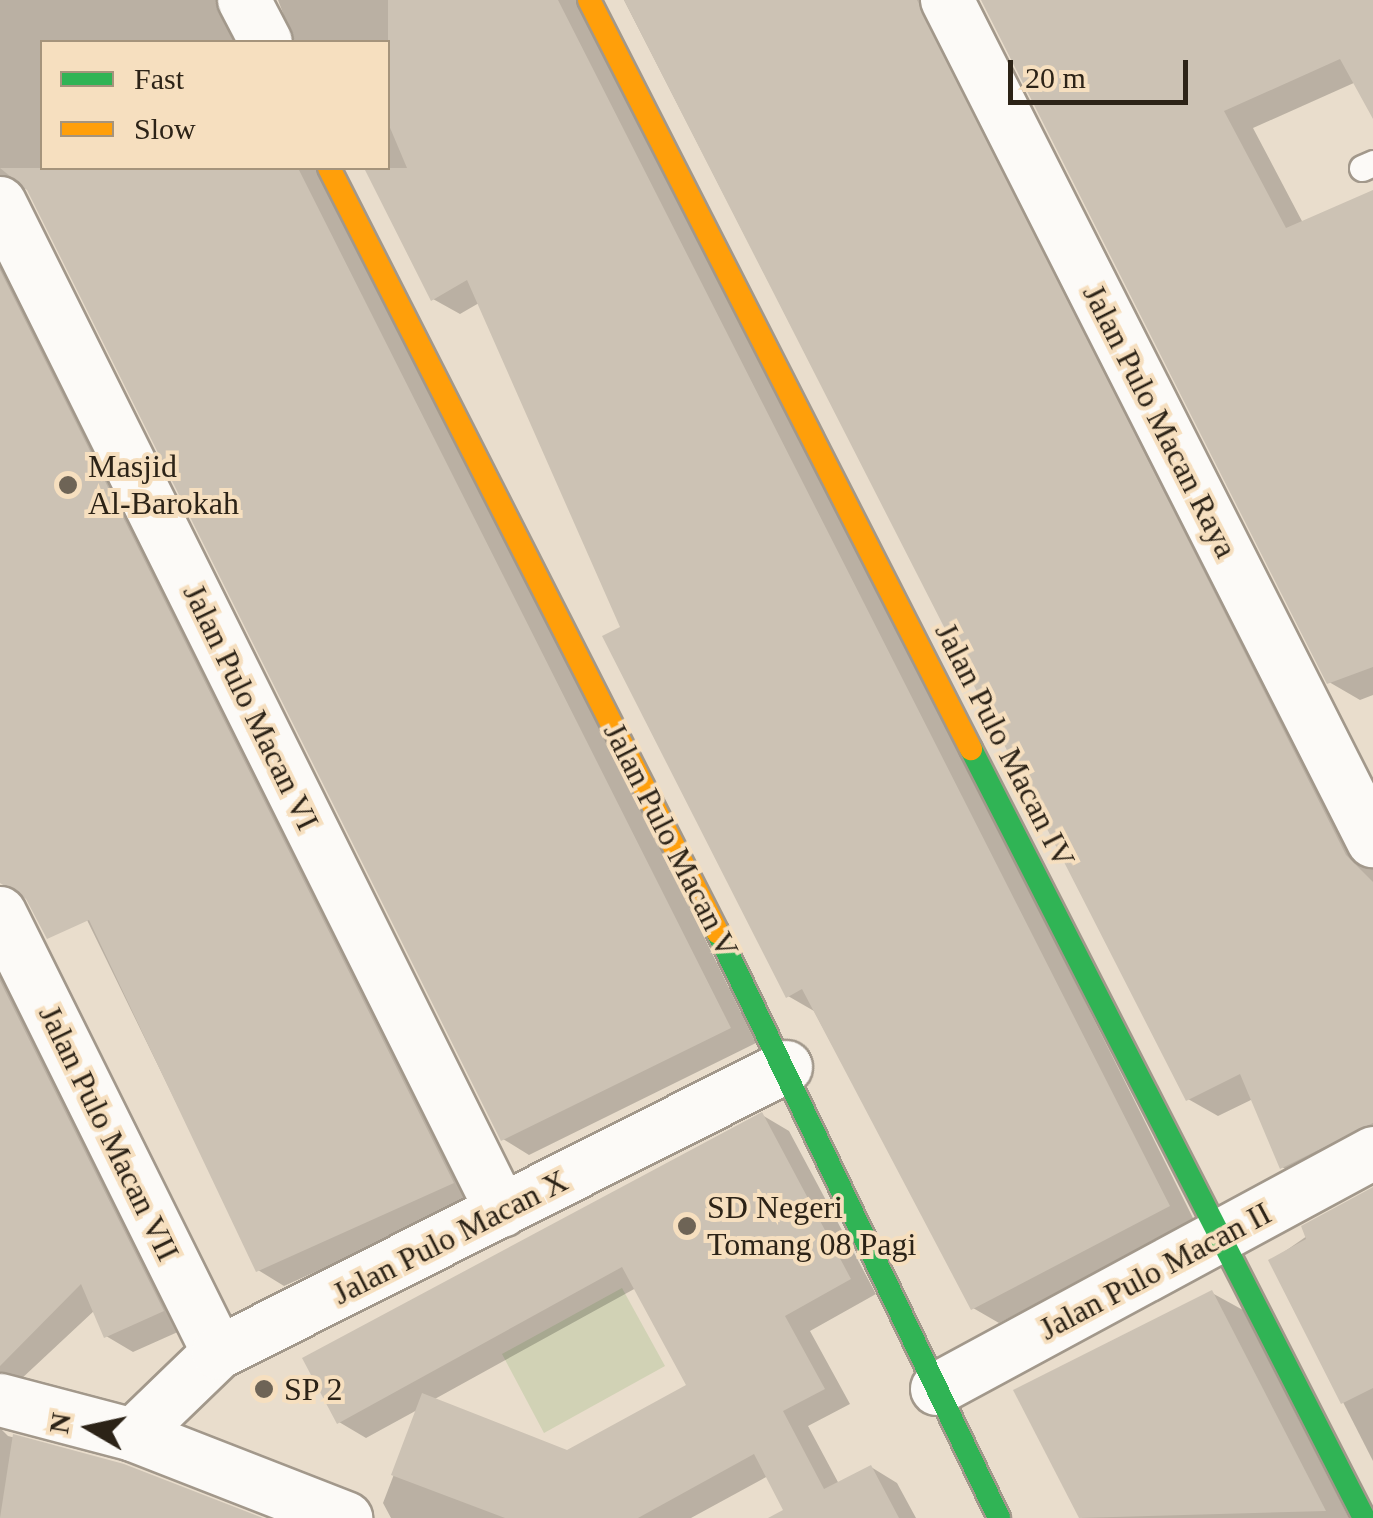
<!DOCTYPE html>
<style>
body{margin:0}
#map{position:relative;width:1373px;height:1518px;overflow:hidden;background:#e9ddcc;font-family:"Times New Roman",serif}
div>[style]{position:absolute}
[style*='--x']{left:calc(var(--x)*1px);top:calc(var(--y)*1px);width:calc(var(--w)*1px);rotate:calc(var(--a)*1deg)}
.green>*{inset:0;background:#d1d2b5}
.shadow>*{inset:0;background:#0003}
.building>*{inset:0;background:#ccc2b4}
.roads{filter:drop-shadow(2px 0 #a2988b) drop-shadow(-2px 0 #a2988b) drop-shadow(0 2px #a2988b) drop-shadow(0 -2px #a2988b)}
.lane>*{height:25px;margin:-12.5px;padding:0 12.5px;transform-origin:12.5px;border-radius:12.5px;background:#fcfaf7}
.street>*{height:52px;margin:-26px;padding:0 26px;transform-origin:26px;border-radius:26px;background:#fcfaf7}
.fast>*{height:22px;margin:-11px;padding:0 11px;transform-origin:11px;border-radius:11px;background:#30b455}
.slow>*{height:22px;margin:-11px;padding:0 11px;transform-origin:11px;border-radius:11px;background:#ff9f0a}
.dots>*{width:28px;height:28px;translate:-50% -50%;box-sizing:border-box;border:5px solid #f6dfbf;border-radius:50%}
span{translate:-50% -50%;white-space:nowrap;text-align:center;line-height:1.15;-webkit-text-stroke:8px #f6dfbf;paint-order:stroke}
.street-label{font-size:32px;color:#2c2317}
.poi-label{font-size:32px;color:#2c2317}
.left{translate:0 -50%;text-align:left}
.legend{position:absolute;left:40px;top:40px;width:350px;height:130px;box-sizing:border-box;background:#f6dfbf;border:2px solid #a5947c;margin:0;padding:12px 18px;list-style:none;font-size:30px;color:#2c2317}
.legend li{display:flex;align-items:center;gap:20px;height:50px}
.legend b{width:50px;border:2px solid #a5947c}
.north{position:absolute;left:40px;top:1378px;width:100px;height:100px;-webkit-text-stroke:8px #f6dfbf;paint-order:stroke;rotate:279deg;font-size:28px;font-weight:700;line-height:40px;text-align:center;color:#2c2317}
.north::after{content:'';display:block;margin:auto;width:35px;height:45px;background:#2c2317;clip-path:polygon(50% 0,100% 100%,50% 72%,0 100%)}
.scale{position:absolute;left:1008px;top:60px;width:180px;height:45px;box-sizing:border-box;border:5px solid #2c2317;border-top:0;padding-left:12px;font-size:30px;line-height:35px;white-space:nowrap;color:#2c2317;-webkit-text-stroke:8px #f6dfbf;paint-order:stroke}
</style>
<div id="map">
<div class="green">
<i style="clip-path:polygon(622px 1288px,665px 1366px,544px 1433px,502px 1354px)"></i>
</div>
<div class="shadow">
<i style="clip-path:polygon(0 0,244px 0,250px 42px,42px 42px,42px 168px,328px 168px,756px 1043px,529px 1155px,503px 1139px,28px 187px,1px 202px,0 213px)"></i>
<i style="clip-path:polygon(278px 0,585px 0,1195px 1222px,999px 1323px,973px 1308px,814px 1011px,788px 996px,479px 303px,460px 314px,433px 299px,367px 168px,388px 168px,388px 42px,294px 42px)"></i>
<i style="clip-path:polygon(624px 0,958px 0,947px 18px,1373px 868px,1373px 1152px,1313px 1185px,1282px 1167px,1253px 1099px,1218px 1116px,1188px 1099px)"></i>
<i style="clip-path:polygon(983px 0,1373px 0,1373px 114px,1356px 82px,1253px 128px,1303px 223px,1373px 193px,1373px 695px,1360px 700px,1329px 682px)"></i>
<i style="clip-path:polygon(0 235px,480px 1198px,284px 1286px,258px 1270px,23px 789px,0 801px)"></i>
<i style="clip-path:polygon(0 931px,189px 1327px,133px 1352px,106px 1336px,95px 1310px,4px 1395px,0 1411px)"></i>
<i style="clip-path:polygon(evenodd,762px 1115px,789px 1131px,876px 1294px,810px 1331px,850px 1404px,808px 1426px,839px 1484px,871px 1467px,897px 1483px,916px 1518px,790px 1518px,768px 1476px,691px 1518px,391px 1518px,383px 1503px,419px 1409px,366px 1438px,339px 1422px,762px 1115px,636px 1288px,689px 1386px,567px 1453px,433px 1400px,636px 1288px)"></i>
<i style="clip-path:polygon(1373px 1190px,1373px 1461px,1271px 1261px)"></i>
<i style="clip-path:polygon(1212px 1293px,1243px 1310px,1349px 1518px,1082px 1518px,1016px 1391px)"></i>
<i style="clip-path:polygon(0 1428px,8px 1436px,123px 1466px,256px 1518px,0 1518px)"></i>
</div>
<div class="building">
<i style="clip-path:polygon(388px 0,558px 0,1170px 1206px,971px 1310px,802px 989px,786px 998px,602px 636px,620px 627px,467px 280px,431px 301px,364px 168px,407px 168px,388px 123px)"></i>
<i style="clip-path:polygon(624px 0,917px 0,1346px 855px,1373px 882px,1373px 1123px,1280px 1169px,1240px 1074px,1186px 1101px)"></i>
<i style="clip-path:polygon(981px 0,1373px 0,1373px 119px,1340px 59px,1224px 111px,1286px 228px,1373px 190px,1373px 667px,1327px 684px)"></i>
<i style="clip-path:polygon(0 168px,298px 168px,731px 1028px,501px 1141px,27px 190px)"></i>
<i style="clip-path:polygon(0 270px,454px 1183px,256px 1272px,89px 920px,47px 939px,26px 899px,0 883px)"></i>
<i style="clip-path:polygon(0 981px,164px 1311px,104px 1338px,81px 1284px,0 1366px)"></i>
<i style="clip-path:polygon(762px 1112px,851px 1279px,785px 1316px,825px 1389px,783px 1411px,824px 1489px,871px 1465px,899px 1518px,768px 1518px,783px 1510px,754px 1454px,638px 1518px,505px 1518px,391px 1475px,422px 1393px,567px 1450px,686px 1385px,622px 1267px,337px 1424px,302px 1358px)"></i>
<i style="clip-path:polygon(1373px 1187px,1373px 1388px,1341px 1404px,1268px 1260px,1306px 1239px,1301px 1226px)"></i>
<i style="clip-path:polygon(1212px 1290px,1326px 1511px,1079px 1518px,1013px 1390px)"></i>
<i style="clip-path:polygon(13px 1434px,124px 1464px,263px 1518px,0 1518px)"></i>
</div>
<div class="roads">
<div class="lane">
<i style="--x:1362;--y:168;--w:12;--a:-24"></i>
</div>
<div class="street">
<i style="--x:244;--y:0;--w:47;--a:62.4"></i>
<i style="--x:947;--y:0;--w:943;--a:63.14"></i>
<i style="--x:0;--y:203;--w:1126;--a:63.53"></i>
<i style="--x:0;--y:913;--w:491;--a:63.6"></i>
<i style="--x:937;--y:1389;--w:496;--a:-28.4"></i>
<i style="--x:0;--y:1400;--w:138;--a:14.7"></i>
<i style="--x:133;--y:1435;--w:229;--a:21.3"></i>
<i style="--x:133;--y:1435;--w:118;--a:-44"></i>
<i style="--x:218;--y:1353;--w:636;--a:-26.73"></i>
</div>
<div class="fast">
<i style="--x:971;--y:749;--w:864;--a:62.93"></i>
<i style="--x:718;--y:933;--w:649;--a:64.34"></i>
</div>
<div class="slow">
<i style="--x:589;--y:0;--w:841;--a:62.98"></i>
<i style="--x:329;--y:168;--w:858;--a:63.05"></i>
</div>
</div>
<div class="dots">
<i style="left:68px;top:485px;background:#6e6456"></i>
<i style="left:687px;top:1226px;background:#6e6456"></i>
<i style="left:264px;top:1389px;background:#6e6456"></i>
</div>
<div class="street-label">
<span style="left:1160px;top:421px;rotate:63deg">Jalan Pulo Macan Raya</span>
<span style="left:251px;top:707px;rotate:64deg">Jalan Pulo Macan VI</span>
<span style="left:1005px;top:745px;rotate:63deg">Jalan Pulo Macan IV</span>
<span style="left:671px;top:840px;rotate:63deg">Jalan Pulo Macan V</span>
<span style="left:109px;top:1133px;rotate:64deg">Jalan Pulo Macan VII</span>
<span style="left:450px;top:1237px;rotate:-27deg">Jalan Pulo Macan X</span>
<span style="left:1155px;top:1271px;rotate:-28deg">Jalan Pulo Macan II</span>
</div>
<div class="poi-label">
<span class="left" style="left:88px;top:485px">Masjid<br>Al-Barokah</span>
<span class="left" style="left:707px;top:1226px">SD Negeri<br>Tomang 08 Pagi</span>
<span class="left" style="left:284px;top:1389px">SP 2</span>
</div>
<ul class="legend">
<li><b style="height:12px;background:#30b455"></b>Fast</li>
<li><b style="height:12px;background:#ff9f0a"></b>Slow</li>
</ul>
<div class="north">N</div>
<div class="scale">20 m</div>
</div>
